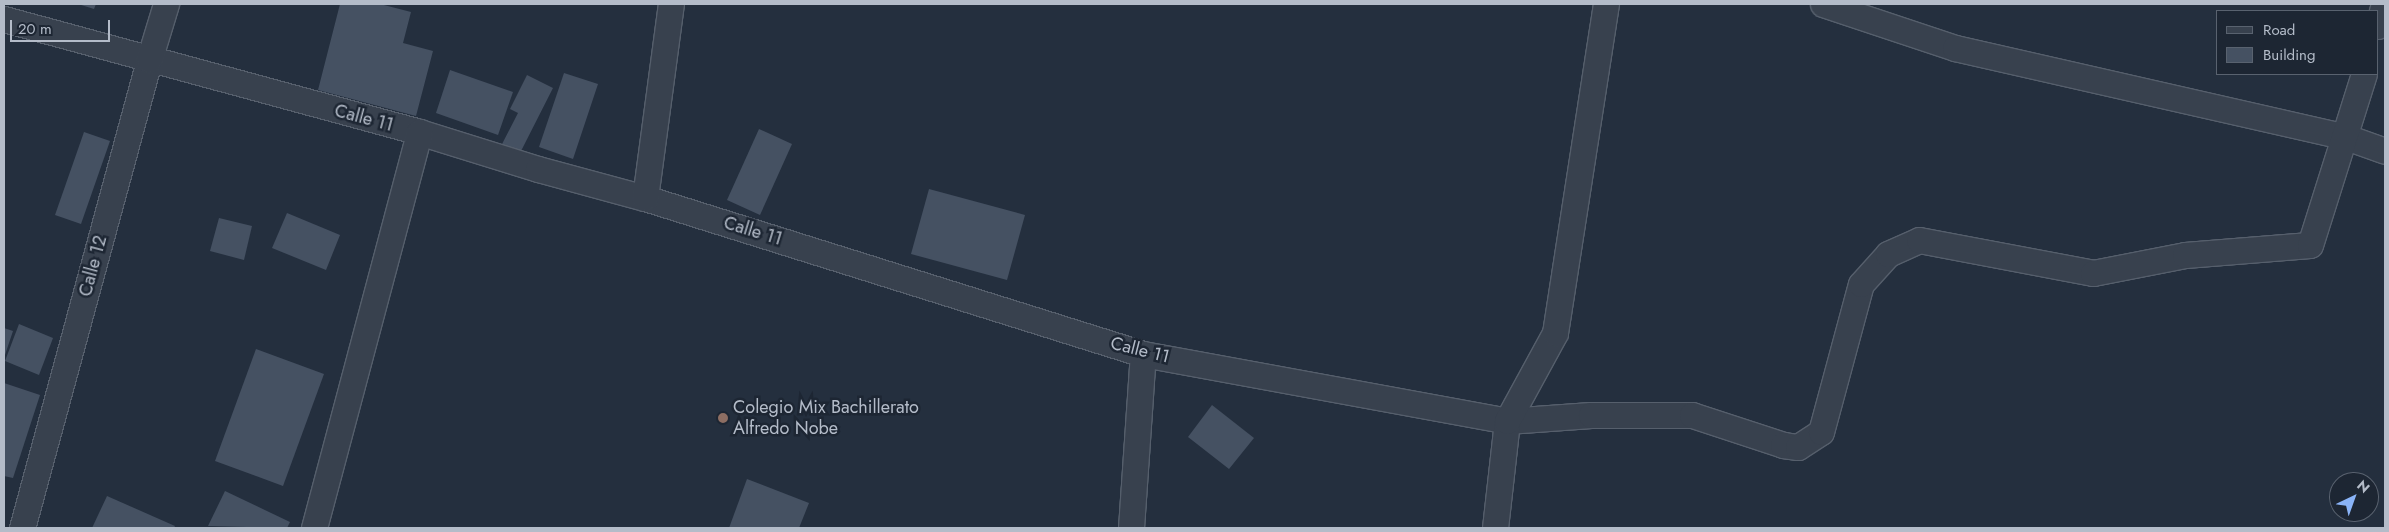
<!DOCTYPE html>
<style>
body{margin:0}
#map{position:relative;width:2389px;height:532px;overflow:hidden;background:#242f3e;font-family:Jost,sans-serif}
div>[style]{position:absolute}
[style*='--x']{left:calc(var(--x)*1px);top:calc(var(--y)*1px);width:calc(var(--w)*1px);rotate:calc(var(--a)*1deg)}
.building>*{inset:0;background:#455162}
.roads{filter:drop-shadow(1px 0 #565f6c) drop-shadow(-1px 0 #565f6c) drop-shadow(0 1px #565f6c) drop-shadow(0 -1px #565f6c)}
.minor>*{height:25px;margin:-12.5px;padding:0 12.5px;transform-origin:12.5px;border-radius:12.5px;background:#38414e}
.dots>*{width:14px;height:14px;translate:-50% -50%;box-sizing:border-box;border:2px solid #1d2633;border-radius:50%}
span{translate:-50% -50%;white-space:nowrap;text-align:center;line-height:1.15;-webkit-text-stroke:5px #1d2633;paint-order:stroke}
.street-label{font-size:18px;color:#b4bcc9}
.poi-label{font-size:18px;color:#b4bcc9}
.left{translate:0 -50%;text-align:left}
.frame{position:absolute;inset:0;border:5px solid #b4bcc9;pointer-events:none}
.legend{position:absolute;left:2216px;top:10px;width:162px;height:65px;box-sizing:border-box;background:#1d2633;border:1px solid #59626f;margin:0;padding:6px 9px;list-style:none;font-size:15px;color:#b4bcc9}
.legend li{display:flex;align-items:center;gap:10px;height:25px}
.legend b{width:25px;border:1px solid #59626f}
.north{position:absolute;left:2329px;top:472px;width:50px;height:50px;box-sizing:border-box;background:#1d2633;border:1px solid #59626f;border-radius:50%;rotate:42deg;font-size:14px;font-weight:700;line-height:20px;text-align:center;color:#b4bcc9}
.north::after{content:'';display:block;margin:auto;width:18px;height:22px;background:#8ab4f8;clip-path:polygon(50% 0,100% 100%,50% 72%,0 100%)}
.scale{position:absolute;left:10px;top:20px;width:100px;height:22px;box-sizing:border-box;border:2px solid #b4bcc9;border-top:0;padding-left:6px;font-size:15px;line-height:18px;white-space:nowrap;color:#b4bcc9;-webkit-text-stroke:4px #1d2633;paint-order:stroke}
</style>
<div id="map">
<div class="building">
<i style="clip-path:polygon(78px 4px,96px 4px,94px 9px)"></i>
<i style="clip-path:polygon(340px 4px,380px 4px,411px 12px,403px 43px,433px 51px,416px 116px,318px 90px)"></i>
<i style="clip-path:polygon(450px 70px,513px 92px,498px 135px,436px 113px)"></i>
<i style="clip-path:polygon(564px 73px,598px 84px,573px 159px,539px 147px)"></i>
<i style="clip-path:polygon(527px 75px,553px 88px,518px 157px,500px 148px,518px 113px,510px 109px)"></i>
<i style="clip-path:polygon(759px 129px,792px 144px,760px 215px,727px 200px)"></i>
<i style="clip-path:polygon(84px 132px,110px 141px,81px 224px,55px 215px)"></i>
<i style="clip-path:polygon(929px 189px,1025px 215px,1007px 280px,911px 254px)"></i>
<i style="clip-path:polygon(287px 213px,340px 235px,326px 270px,272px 248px)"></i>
<i style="clip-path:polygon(219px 218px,252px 226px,244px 260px,210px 251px)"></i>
<i style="clip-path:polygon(19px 324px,53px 338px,39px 375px,5px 361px)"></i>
<i style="clip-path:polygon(4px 328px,13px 331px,4px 358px)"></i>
<i style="clip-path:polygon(256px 349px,324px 374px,283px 486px,215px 461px)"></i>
<i style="clip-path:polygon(4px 383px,40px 395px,13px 478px,4px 476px)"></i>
<i style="clip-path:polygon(1212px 405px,1254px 438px,1229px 469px,1188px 437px)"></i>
<i style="clip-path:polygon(747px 479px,809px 503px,799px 528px,729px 528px)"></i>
<i style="clip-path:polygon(225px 491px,290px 522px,287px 528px,208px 526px)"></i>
<i style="clip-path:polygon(107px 496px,175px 526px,174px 528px,92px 528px)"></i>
</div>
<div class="roads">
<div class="minor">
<i style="--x:1823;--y:4;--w:139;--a:18.4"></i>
<i style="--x:1955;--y:48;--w:401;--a:12.8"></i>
<i style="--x:2346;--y:137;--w:41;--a:19.7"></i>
<i style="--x:4;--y:19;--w:430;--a:15.2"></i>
<i style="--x:419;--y:132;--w:125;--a:17.3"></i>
<i style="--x:538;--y:169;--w:111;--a:15.2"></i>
<i style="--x:645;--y:198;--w:522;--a:17.39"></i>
<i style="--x:1143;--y:354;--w:370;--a:10.4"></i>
<i style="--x:1507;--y:421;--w:84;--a:-4.1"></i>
<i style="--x:1591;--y:415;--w:101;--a:0"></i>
<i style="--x:1692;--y:415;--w:96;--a:18.2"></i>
<i style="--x:1783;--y:445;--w:15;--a:8"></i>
<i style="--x:1798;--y:447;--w:27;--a:-33"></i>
<i style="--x:1821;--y:432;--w:153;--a:-74.9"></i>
<i style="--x:1861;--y:284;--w:40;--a:-48"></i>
<i style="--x:1888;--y:254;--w:34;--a:-24"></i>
<i style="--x:1919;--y:240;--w:177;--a:10.7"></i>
<i style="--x:2093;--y:273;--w:94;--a:-11.1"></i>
<i style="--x:2185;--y:255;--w:125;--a:-4.6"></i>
<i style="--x:2310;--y:245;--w:179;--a:-72.5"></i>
<i style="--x:2378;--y:26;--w:23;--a:-75"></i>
<i style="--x:645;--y:198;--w:196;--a:-82.4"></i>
<i style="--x:22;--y:528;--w:485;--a:-74.8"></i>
<i style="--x:149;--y:60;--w:59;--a:-73.1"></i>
<i style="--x:314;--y:528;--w:410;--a:-75.1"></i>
<i style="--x:1131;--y:528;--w:174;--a:-86.1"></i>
<i style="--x:1495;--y:528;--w:108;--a:-83.6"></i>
<i style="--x:1507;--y:421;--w:100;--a:-61.4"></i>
<i style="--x:1555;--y:333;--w:333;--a:-81.2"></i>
</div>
</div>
<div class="dots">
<i style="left:723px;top:418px;background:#8d6e63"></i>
</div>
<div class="street-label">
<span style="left:364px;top:118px;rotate:15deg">Calle 11</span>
<span style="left:753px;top:231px;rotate:17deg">Calle 11</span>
<span style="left:93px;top:266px;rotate:-75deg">Calle 12</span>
<span style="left:1140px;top:350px;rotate:14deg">Calle 11</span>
</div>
<div class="poi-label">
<span class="left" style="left:733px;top:418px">Colegio Mix Bachillerato<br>Alfredo Nobe</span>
</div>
<div class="frame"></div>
<ul class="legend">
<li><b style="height:6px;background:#38414e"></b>Road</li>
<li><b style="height:14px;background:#455162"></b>Building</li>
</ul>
<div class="north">N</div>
<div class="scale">20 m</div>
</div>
